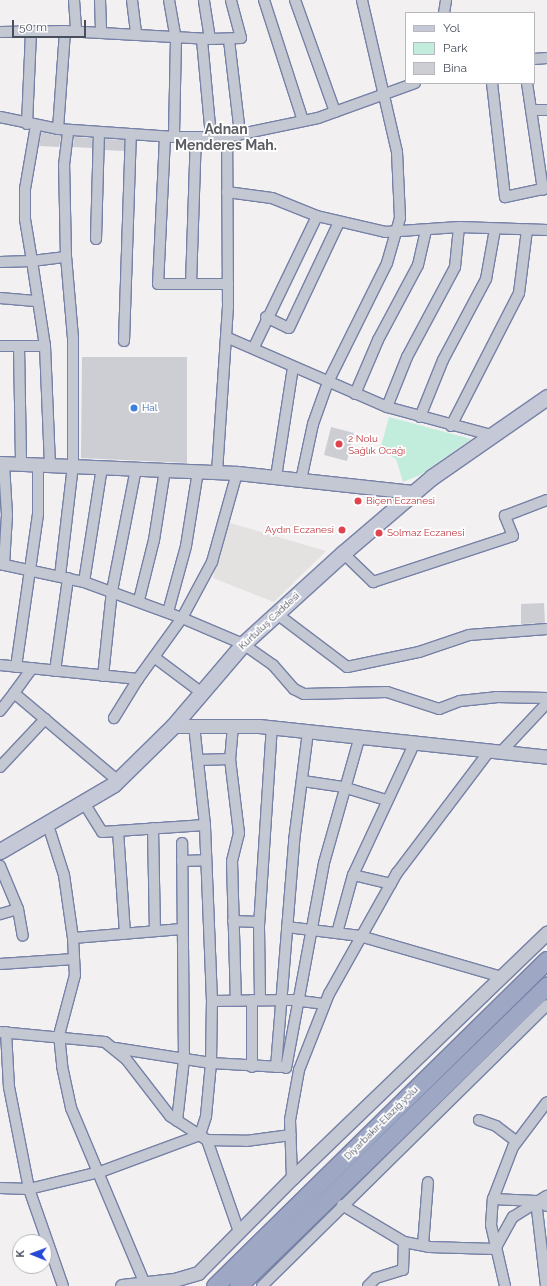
<!DOCTYPE html>
<meta charset="utf-8">
<style>
body{margin:0}
#map{position:relative;width:547px;height:1286px;overflow:hidden;background:#f2f0f0;font-family:Raleway,sans-serif}
div>[style]{position:absolute}
[style*='--x']{left:calc(var(--x)*1px);top:calc(var(--y)*1px);width:calc(var(--w)*1px);rotate:calc(var(--a)*1deg)}
.education>*{inset:0;background:#e3e2e1}
.green>*{inset:0;background:#c2ecdc}
.building>*{inset:0;background:#cdced4}
.roads{filter:drop-shadow(1px 0 #7681a7) drop-shadow(-1px 0 #7681a7) drop-shadow(0 1px #7681a7) drop-shadow(0 -1px #7681a7)}
.minor>*{height:10px;margin:-5px;padding:0 5px;transform-origin:5px;border-radius:5px;background:#c4c8d3}
.tertiary>*{height:13px;margin:-6.5px;padding:0 6.5px;transform-origin:6.5px;border-radius:6.5px;background:#c4c8d3}
.secondary>*{height:15px;margin:-7.5px;padding:0 7.5px;transform-origin:7.5px;border-radius:7.5px;background:#c4c8d7}
.trunk>*{height:17px;margin:-8.5px;padding:0 8.5px;transform-origin:8.5px;border-radius:8.5px;background:#9ea7c4}
.dots>*{width:11px;height:11px;translate:-50% -50%;box-sizing:border-box;border:2px solid #fff;border-radius:50%}
span{translate:-50% -50%;white-space:nowrap;text-align:center;line-height:1.15;-webkit-text-stroke:3.5px #fff;paint-order:stroke}
.shop-label{font-size:10px;color:#366cbe}
.left{translate:0 -50%;text-align:left}
.health-label{font-size:10px;color:#be3a42}
.right{translate:-100% -50%;text-align:right}
.street-label{font-size:10px;color:#494e5c}
.district-label{font-size:14px;color:#5d5e64;font-weight:700}
.legend{position:absolute;left:405px;top:12px;width:130px;height:72px;box-sizing:border-box;background:#fff;border:1px solid #b6b8be;margin:0;padding:5px 7px;list-style:none;font-size:12px;color:#494e5c}
.legend li{display:flex;align-items:center;gap:8px;height:20px}
.legend b{width:20px;border:1px solid #b6b8be}
.north{position:absolute;left:12px;top:1234px;width:40px;height:40px;box-sizing:border-box;background:#fff;border:1px solid #b6b8be;border-radius:50%;rotate:271deg;font-size:11px;font-weight:700;line-height:16px;text-align:center;color:#494e5c}
.north::after{content:'';display:block;margin:auto;width:14px;height:18px;background:#2648d6;clip-path:polygon(50% 0,100% 100%,50% 72%,0 100%)}
.scale{position:absolute;left:12px;top:20px;width:74px;height:18px;box-sizing:border-box;border:2px solid #494e5c;border-top:0;padding-left:5px;font-size:12px;line-height:14px;white-space:nowrap;color:#494e5c;-webkit-text-stroke:3px #fff;paint-order:stroke}
</style>
<div id="map">
<div class="education">
<i style="clip-path:polygon(227px 522px,326px 551px,274px 602px,213px 578px)"></i>
</div>
<div class="green">
<i style="clip-path:polygon(389px 417px,471px 439px,420px 475px,403px 482px,396px 459px,380px 450px)"></i>
</div>
<div class="building">
<i style="clip-path:polygon(41px 132px,61px 136px,59px 147px,39px 146px)"></i>
<i style="clip-path:polygon(74px 137px,92px 138px,92px 148px,73px 147px)"></i>
<i style="clip-path:polygon(105px 139px,124px 140px,124px 151px,105px 150px)"></i>
<i style="clip-path:polygon(82px 357px,187px 357px,187px 463px,81px 458px)"></i>
<i style="clip-path:polygon(331px 427px,354px 433px,347px 461px,324px 455px)"></i>
<i style="clip-path:polygon(544px 603px,545px 623px,521px 624px,521px 604px)"></i>
</div>
<div class="roads">
<div class="minor">
<i style="--x:74;--y:0;--w:31;--a:86"></i>
<i style="--x:100;--y:0;--w:33;--a:88"></i>
<i style="--x:132;--y:0;--w:35;--a:83"></i>
<i style="--x:169;--y:0;--w:40;--a:80"></i>
<i style="--x:176;--y:39;--w:98;--a:91.2"></i>
<i style="--x:264;--y:0;--w:127;--a:72.1"></i>
<i style="--x:295;--y:0;--w:119;--a:70.3"></i>
<i style="--x:444;--y:13;--w:13;--a:-81"></i>
<i style="--x:0;--y:32;--w:65;--a:-0.9"></i>
<i style="--x:65;--y:31;--w:145;--a:3.2"></i>
<i style="--x:210;--y:39;--w:39;--a:-99"></i>
<i style="--x:210;--y:39;--w:31;--a:-2"></i>
<i style="--x:241;--y:38;--w:39;--a:-105"></i>
<i style="--x:202;--y:40;--w:97;--a:84.7"></i>
<i style="--x:229;--y:40;--w:95;--a:83.3"></i>
<i style="--x:534;--y:59;--w:13;--a:-4"></i>
<i style="--x:492;--y:83;--w:115;--a:83.5"></i>
<i style="--x:505;--y:197;--w:43;--a:-12.1"></i>
<i style="--x:527;--y:83;--w:108;--a:81.5"></i>
<i style="--x:531;--y:110;--w:16;--a:0"></i>
<i style="--x:0;--y:117;--w:59;--a:11.7"></i>
<i style="--x:58;--y:129;--w:116;--a:3.9"></i>
<i style="--x:174;--y:137;--w:53;--a:0"></i>
<i style="--x:227;--y:137;--w:93;--a:-11.8"></i>
<i style="--x:318;--y:118;--w:103;--a:-19.8"></i>
<i style="--x:27;--y:124;--w:93;--a:-87.5"></i>
<i style="--x:58;--y:129;--w:98;--a:-85.9"></i>
<i style="--x:165;--y:137;--w:147;--a:92.7"></i>
<i style="--x:158;--y:284;--w:70;--a:0"></i>
<i style="--x:227;--y:192;--w:45;--a:7.6"></i>
<i style="--x:272;--y:198;--w:48;--a:21.8"></i>
<i style="--x:317;--y:216;--w:70;--a:13.2"></i>
<i style="--x:385;--y:232;--w:74;--a:-3.9"></i>
<i style="--x:459;--y:227;--w:88;--a:2"></i>
<i style="--x:96;--y:239;--w:107;--a:-88.4"></i>
<i style="--x:0;--y:262;--w:32;--a:-2"></i>
<i style="--x:32;--y:261;--w:43;--a:-99.5"></i>
<i style="--x:25;--y:219;--w:30;--a:-90"></i>
<i style="--x:25;--y:189;--w:65;--a:-80.2"></i>
<i style="--x:191;--y:284;--w:147;--a:-88.1"></i>
<i style="--x:0;--y:298;--w:38;--a:5"></i>
<i style="--x:266;--y:317;--w:25;--a:26"></i>
<i style="--x:289;--y:328;--w:117;--a:-64.7"></i>
<i style="--x:226;--y:337;--w:176;--a:23.5"></i>
<i style="--x:387;--y:407;--w:108;--a:15.1"></i>
<i style="--x:124;--y:341;--w:207;--a:-88.1"></i>
<i style="--x:0;--y:346;--w:45;--a:0"></i>
<i style="--x:45;--y:346;--w:119;--a:87.6"></i>
<i style="--x:19;--y:346;--w:118;--a:89"></i>
<i style="--x:45;--y:346;--w:86;--a:-98.7"></i>
<i style="--x:32;--y:261;--w:34;--a:-7"></i>
<i style="--x:254;--y:347;--w:145;--a:-64.3"></i>
<i style="--x:355;--y:394;--w:59;--a:-66.9"></i>
<i style="--x:378;--y:340;--w:85;--a:-61.9"></i>
<i style="--x:418;--y:265;--w:35;--a:-77"></i>
<i style="--x:387;--y:407;--w:54;--a:-68.2"></i>
<i style="--x:407;--y:357;--w:102;--a:-61.9"></i>
<i style="--x:455;--y:267;--w:40;--a:-84.3"></i>
<i style="--x:420;--y:417;--w:61;--a:-68"></i>
<i style="--x:443;--y:360;--w:92;--a:-62"></i>
<i style="--x:486;--y:279;--w:51;--a:-79.8"></i>
<i style="--x:451;--y:426;--w:149;--a:-62.9"></i>
<i style="--x:519;--y:293;--w:64;--a:-82.8"></i>
<i style="--x:217;--y:472;--w:165;--a:-86.2"></i>
<i style="--x:228;--y:307;--w:170;--a:-90.3"></i>
<i style="--x:276;--y:477;--w:111;--a:-81.2"></i>
<i style="--x:301;--y:480;--w:57;--a:-77.9"></i>
<i style="--x:313;--y:424;--w:45;--a:-70.3"></i>
<i style="--x:328;--y:382;--w:133;--a:-63.6"></i>
<i style="--x:387;--y:263;--w:47;--a:-73.9"></i>
<i style="--x:400;--y:218;--w:66;--a:-92.6"></i>
<i style="--x:397;--y:152;--w:156;--a:-103"></i>
<i style="--x:343;--y:553;--w:42;--a:44"></i>
<i style="--x:373;--y:582;--w:147;--a:-18.2"></i>
<i style="--x:513;--y:536;--w:22;--a:-112"></i>
<i style="--x:505;--y:516;--w:45;--a:-20.9"></i>
<i style="--x:0;--y:564;--w:86;--a:12.1"></i>
<i style="--x:84;--y:582;--w:104;--a:20.2"></i>
<i style="--x:182;--y:618;--w:66;--a:23.1"></i>
<i style="--x:243;--y:644;--w:37;--a:35"></i>
<i style="--x:273;--y:665;--w:32;--a:49"></i>
<i style="--x:294;--y:689;--w:11;--a:27"></i>
<i style="--x:304;--y:694;--w:83;--a:-1.4"></i>
<i style="--x:387;--y:692;--w:55;--a:18.1"></i>
<i style="--x:439;--y:709;--w:22;--a:-21"></i>
<i style="--x:460;--y:701;--w:36;--a:-6"></i>
<i style="--x:496;--y:697;--w:51;--a:1.1"></i>
<i style="--x:4;--y:565;--w:50;--a:-86.6"></i>
<i style="--x:7;--y:515;--w:51;--a:-93.4"></i>
<i style="--x:60;--y:576;--w:111;--a:-83.3"></i>
<i style="--x:73;--y:466;--w:128;--a:-90"></i>
<i style="--x:73;--y:338;--w:81;--a:-94.9"></i>
<i style="--x:66;--y:257;--w:92;--a:-91.2"></i>
<i style="--x:64;--y:165;--w:35;--a:-83"></i>
<i style="--x:84;--y:582;--w:116;--a:-81.1"></i>
<i style="--x:139;--y:600;--w:62;--a:-76"></i>
<i style="--x:154;--y:540;--w:71;--a:-81.1"></i>
<i style="--x:168;--y:612;--w:68;--a:-74.7"></i>
<i style="--x:186;--y:546;--w:76;--a:-80.9"></i>
<i style="--x:277;--y:614;--w:88;--a:37.1"></i>
<i style="--x:347;--y:667;--w:74;--a:-11.8"></i>
<i style="--x:419;--y:652;--w:53;--a:-18.8"></i>
<i style="--x:469;--y:635;--w:78;--a:-4.4"></i>
<i style="--x:154;--y:657;--w:60;--a:36.9"></i>
<i style="--x:0;--y:665;--w:139;--a:5.8"></i>
<i style="--x:138;--y:679;--w:46;--a:121.6"></i>
<i style="--x:16;--y:667;--w:155;--a:-81.8"></i>
<i style="--x:38;--y:514;--w:49;--a:-90"></i>
<i style="--x:55;--y:671;--w:94;--a:-82"></i>
<i style="--x:103;--y:676;--w:85;--a:-84"></i>
<i style="--x:112;--y:591;--w:124;--a:-78.9"></i>
<i style="--x:138;--y:679;--w:75;--a:-54.2"></i>
<i style="--x:182;--y:618;--w:64;--a:-61.8"></i>
<i style="--x:212;--y:562;--w:92;--a:-74.3"></i>
<i style="--x:14;--y:693;--w:31;--a:-54"></i>
<i style="--x:0;--y:711;--w:23;--a:-52"></i>
<i style="--x:14;--y:693;--w:135;--a:40.2"></i>
<i style="--x:233;--y:726;--w:33;--a:95"></i>
<i style="--x:230;--y:759;--w:75;--a:83.1"></i>
<i style="--x:239;--y:833;--w:29;--a:104"></i>
<i style="--x:232;--y:861;--w:139;--a:88.4"></i>
<i style="--x:502;--y:751;--w:66;--a:-46.8"></i>
<i style="--x:198;--y:760;--w:32;--a:-2"></i>
<i style="--x:0;--y:767;--w:66;--a:-46.8"></i>
<i style="--x:303;--y:781;--w:40;--a:8.5"></i>
<i style="--x:343;--y:787;--w:45;--a:16.8"></i>
<i style="--x:84;--y:803;--w:34;--a:58"></i>
<i style="--x:102;--y:832;--w:103;--a:-3.9"></i>
<i style="--x:48;--y:825;--w:52;--a:72.3"></i>
<i style="--x:64;--y:875;--w:64;--a:81.9"></i>
<i style="--x:73;--y:938;--w:37;--a:87"></i>
<i style="--x:75;--y:975;--w:62;--a:104.9"></i>
<i style="--x:59;--y:1035;--w:31;--a:84"></i>
<i style="--x:62;--y:1066;--w:43;--a:77.9"></i>
<i style="--x:71;--y:1108;--w:191;--a:67.2"></i>
<i style="--x:153;--y:828;--w:103;--a:88.9"></i>
<i style="--x:118;--y:831;--w:103;--a:86.1"></i>
<i style="--x:182;--y:861;--w:24;--a:-2"></i>
<i style="--x:0;--y:866;--w:47;--a:67.3"></i>
<i style="--x:18;--y:909;--w:19;--a:164"></i>
<i style="--x:353;--y:875;--w:39;--a:13"></i>
<i style="--x:18;--y:909;--w:27;--a:80"></i>
<i style="--x:233;--y:921;--w:26;--a:2"></i>
<i style="--x:287;--y:927;--w:74;--a:7"></i>
<i style="--x:360;--y:936;--w:148;--a:16.1"></i>
<i style="--x:337;--y:933;--w:60;--a:-74.6"></i>
<i style="--x:353;--y:875;--w:147;--a:-65"></i>
<i style="--x:73;--y:938;--w:109;--a:-4.7"></i>
<i style="--x:0;--y:964;--w:74;--a:-3.9"></i>
<i style="--x:260;--y:999;--w:73;--a:-90.8"></i>
<i style="--x:259;--y:926;--w:199;--a:-86.3"></i>
<i style="--x:212;--y:1001;--w:80;--a:-0.7"></i>
<i style="--x:292;--y:1000;--w:32;--a:7"></i>
<i style="--x:0;--y:1032;--w:105;--a:5.4"></i>
<i style="--x:105;--y:1042;--w:27;--a:39"></i>
<i style="--x:126;--y:1059;--w:72;--a:52.3"></i>
<i style="--x:170;--y:1116;--w:44;--a:33"></i>
<i style="--x:207;--y:1140;--w:39;--a:1"></i>
<i style="--x:246;--y:1141;--w:45;--a:-7.6"></i>
<i style="--x:6;--y:1032;--w:55;--a:86.9"></i>
<i style="--x:9;--y:1087;--w:104;--a:78.9"></i>
<i style="--x:29;--y:1189;--w:103;--a:70.7"></i>
<i style="--x:115;--y:1048;--w:97;--a:8.9"></i>
<i style="--x:211;--y:1063;--w:70;--a:3.3"></i>
<i style="--x:252;--y:1067;--w:67;--a:-90"></i>
<i style="--x:276;--y:1067;--w:227;--a:-85.4"></i>
<i style="--x:294;--y:841;--w:111;--a:-82.7"></i>
<i style="--x:286;--y:1068;--w:208;--a:-79.5"></i>
<i style="--x:324;--y:863;--w:132;--a:-74.2"></i>
<i style="--x:479;--y:1120;--w:18;--a:19"></i>
<i style="--x:496;--y:1126;--w:26;--a:37"></i>
<i style="--x:177;--y:1121;--w:61;--a:-83.5"></i>
<i style="--x:184;--y:1060;--w:217;--a:-90.5"></i>
<i style="--x:207;--y:1140;--w:97;--a:70.8"></i>
<i style="--x:292;--y:1178;--w:58;--a:-92"></i>
<i style="--x:290;--y:1120;--w:51;--a:-79.8"></i>
<i style="--x:299;--y:1070;--w:82;--a:-68.5"></i>
<i style="--x:329;--y:994;--w:139;--a:-60.7"></i>
<i style="--x:397;--y:873;--w:154;--a:-52.9"></i>
<i style="--x:0;--y:1188;--w:29;--a:2"></i>
<i style="--x:29;--y:1189;--w:73;--a:-13.5"></i>
<i style="--x:100;--y:1172;--w:107;--a:-20.3"></i>
<i style="--x:200;--y:1135;--w:20;--a:-72"></i>
<i style="--x:206;--y:1116;--w:53;--a:-84.6"></i>
<i style="--x:211;--y:1063;--w:62;--a:-89.1"></i>
<i style="--x:212;--y:1001;--w:176;--a:-92.3"></i>
<i style="--x:205;--y:825;--w:100;--a:-96.3"></i>
<i style="--x:493;--y:1199;--w:43;--a:2.7"></i>
<i style="--x:536;--y:1201;--w:12;--a:24"></i>
<i style="--x:536;--y:1201;--w:86;--a:83.3"></i>
<i style="--x:342;--y:1205;--w:72;--a:30.8"></i>
<i style="--x:404;--y:1242;--w:25;--a:11"></i>
<i style="--x:429;--y:1247;--w:66;--a:1.7"></i>
<i style="--x:423;--y:1245;--w:63;--a:-85.5"></i>
<i style="--x:495;--y:1249;--w:37;--a:-61"></i>
<i style="--x:513;--y:1217;--w:40;--a:-32"></i>
<i style="--x:262;--y:1286;--w:400;--a:-44.6"></i>
<i style="--x:368;--y:1286;--w:11;--a:-45"></i>
<i style="--x:376;--y:1278;--w:28;--a:-17"></i>
<i style="--x:403;--y:1270;--w:28;--a:-88"></i>
<i style="--x:505;--y:1286;--w:63;--a:-102.9"></i>
<i style="--x:491;--y:1225;--w:26;--a:-86"></i>
<i style="--x:493;--y:1199;--w:56;--a:-69"></i>
<i style="--x:513;--y:1147;--w:56;--a:-52.9"></i>
</div>
<div class="tertiary">
<i style="--x:0;--y:463;--w:237;--a:2.4"></i>
<i style="--x:237;--y:473;--w:177;--a:6.2"></i>
<i style="--x:173;--y:726;--w:86;--a:0"></i>
<i style="--x:259;--y:726;--w:290;--a:6.1"></i>
<i style="--x:122;--y:1286;--w:52;--a:-6.6"></i>
<i style="--x:174;--y:1280;--w:25;--a:-16"></i>
<i style="--x:198;--y:1273;--w:134;--a:-45.3"></i>
<i style="--x:292;--y:1178;--w:354;--a:-43.9"></i>
</div>
<div class="secondary">
<i style="--x:0;--y:851;--w:132;--a:-30.4"></i>
<i style="--x:114;--y:784;--w:83;--a:-44.5"></i>
<i style="--x:173;--y:726;--w:108;--a:-49.5"></i>
<i style="--x:243;--y:644;--w:135;--a:-42.3"></i>
<i style="--x:343;--y:553;--w:117;--a:-40.5"></i>
<i style="--x:432;--y:477;--w:140;--a:-34.8"></i>
</div>
<div class="trunk">
<i style="--x:215;--y:1286;--w:465;--a:-44.5"></i>
<i style="--x:238;--y:1286;--w:431;--a:-44.2"></i>
</div>
</div>
<div class="dots">
<i style="left:134px;top:408px;background:#3f7fe0"></i>
<i style="left:339px;top:444px;background:#e0444e"></i>
<i style="left:358px;top:501px;background:#e0444e"></i>
<i style="left:342px;top:530px;background:#e0444e"></i>
<i style="left:379px;top:533px;background:#e0444e"></i>
</div>
<div class="shop-label">
<span class="left" style="left:142px;top:408px">Hal</span>
</div>
<div class="health-label">
<span class="left" style="left:348px;top:444px">2 Nolu<br>Sağlık Ocağı</span>
<span class="left" style="left:366px;top:501px">Biçen Eczanesi</span>
<span class="right" style="left:334px;top:530px">Aydın Eczanesi</span>
<span class="left" style="left:387px;top:533px">Solmaz Eczanesi</span>
</div>
<div class="street-label">
<span style="left:269px;top:621px;rotate:-43deg">Kurtuluş Caddesi</span>
<span style="left:381px;top:1123px;rotate:-45deg">Diyarbakır-Elazığ yolu</span>
</div>
<div class="district-label">
<span style="left:226px;top:137px">Adnan<br>Menderes Mah.</span>
</div>
<ul class="legend">
<li><b style="height:5px;background:#c4c8d7"></b>Yol</li>
<li><b style="height:11px;background:#c2ecdc"></b>Park</li>
<li><b style="height:11px;background:#cdced4"></b>Bina</li>
</ul>
<div class="north">K</div>
<div class="scale">50 m</div>
</div>
